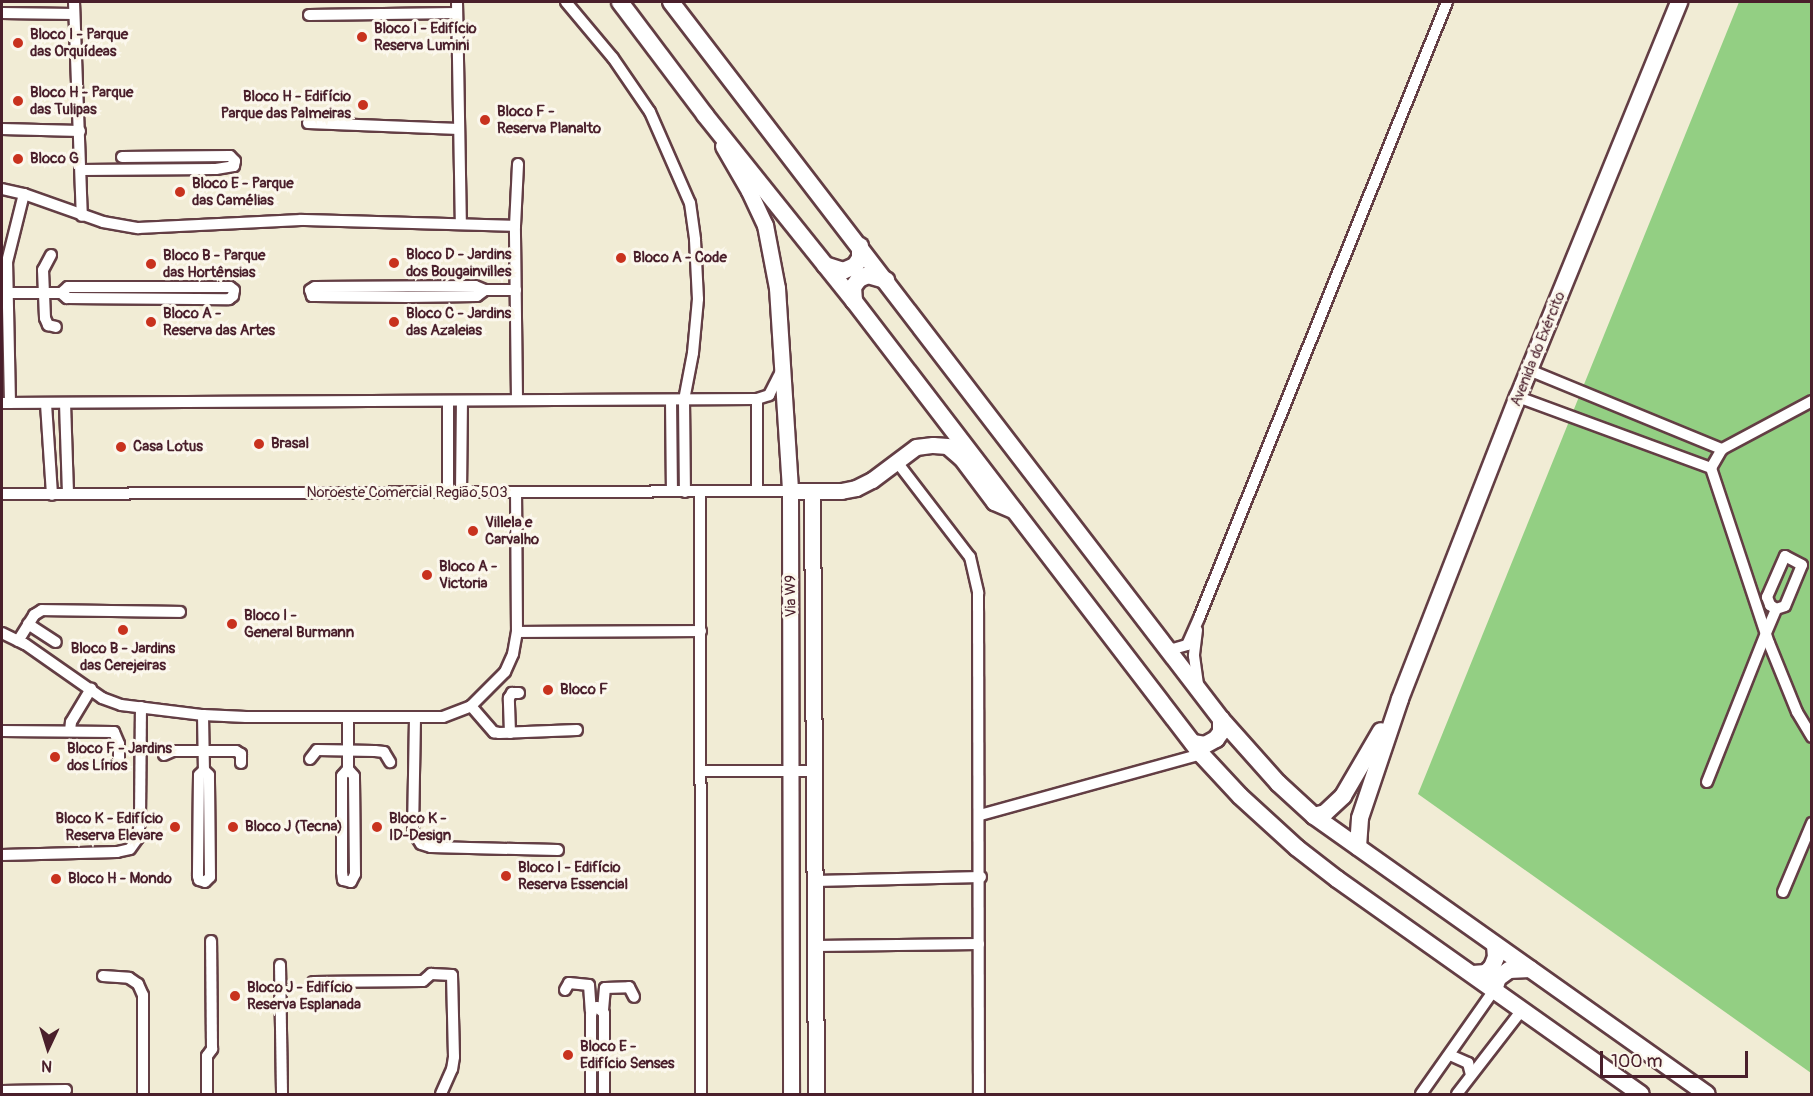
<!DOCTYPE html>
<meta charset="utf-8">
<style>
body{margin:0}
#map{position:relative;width:1813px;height:1096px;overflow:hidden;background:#f1ecd5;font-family:Pangolin,sans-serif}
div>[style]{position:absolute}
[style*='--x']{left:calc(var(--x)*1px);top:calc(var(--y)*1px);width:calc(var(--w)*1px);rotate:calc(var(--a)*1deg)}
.green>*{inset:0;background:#93cf83}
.roads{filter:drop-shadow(2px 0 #633e44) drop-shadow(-2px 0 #633e44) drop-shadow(0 2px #633e44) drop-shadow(0 -2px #633e44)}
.street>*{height:10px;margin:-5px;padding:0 5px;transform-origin:5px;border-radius:5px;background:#fff}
.secondary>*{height:15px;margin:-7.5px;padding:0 7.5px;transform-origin:7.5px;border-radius:7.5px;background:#fff}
.primary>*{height:16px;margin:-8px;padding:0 8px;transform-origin:8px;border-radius:8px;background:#fff}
.dots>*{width:16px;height:16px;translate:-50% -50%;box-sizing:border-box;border:3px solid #fbf7ec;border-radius:50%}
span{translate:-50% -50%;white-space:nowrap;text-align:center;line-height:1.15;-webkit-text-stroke:6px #fbf7ec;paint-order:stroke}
.poi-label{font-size:15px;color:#4a1f2b;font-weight:700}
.left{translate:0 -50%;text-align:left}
.right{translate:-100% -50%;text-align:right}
.street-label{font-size:15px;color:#4a1f2b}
.frame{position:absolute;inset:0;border:3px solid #4a1f2b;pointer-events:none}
.north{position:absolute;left:18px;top:1018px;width:60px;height:60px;-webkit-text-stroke:4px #fbf7ec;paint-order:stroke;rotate:184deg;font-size:16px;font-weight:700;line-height:24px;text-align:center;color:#4a1f2b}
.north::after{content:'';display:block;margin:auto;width:21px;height:27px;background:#4a1f2b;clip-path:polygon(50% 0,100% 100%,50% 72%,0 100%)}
.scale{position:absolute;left:1600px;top:1051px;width:148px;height:27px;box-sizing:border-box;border:3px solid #4a1f2b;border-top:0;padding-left:8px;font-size:18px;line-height:21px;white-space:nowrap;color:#4a1f2b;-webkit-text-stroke:4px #fbf7ec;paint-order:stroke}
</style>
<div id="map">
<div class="green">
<i style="clip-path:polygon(1739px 2px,1811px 2px,1811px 1073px,1418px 794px)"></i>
</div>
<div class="roads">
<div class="street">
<i style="--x:74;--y:2;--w:214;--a:87.9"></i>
<i style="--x:457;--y:2;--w:222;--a:89"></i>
<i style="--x:566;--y:2;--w:73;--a:50"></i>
<i style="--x:613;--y:58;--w:65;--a:55.6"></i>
<i style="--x:650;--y:112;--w:99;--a:66.3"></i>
<i style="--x:690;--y:203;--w:37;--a:82"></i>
<i style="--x:695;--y:240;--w:59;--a:87.1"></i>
<i style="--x:698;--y:299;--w:54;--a:95.3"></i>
<i style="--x:693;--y:353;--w:48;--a:100.8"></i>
<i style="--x:684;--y:400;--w:92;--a:89.4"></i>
<i style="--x:2;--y:13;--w:72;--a:0.8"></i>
<i style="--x:309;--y:15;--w:148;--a:-0.8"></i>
<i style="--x:308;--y:123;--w:151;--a:2.3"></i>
<i style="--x:2;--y:129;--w:78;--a:1.5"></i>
<i style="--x:81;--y:170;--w:135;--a:-0.4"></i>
<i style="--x:216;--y:169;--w:18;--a:-9"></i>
<i style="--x:234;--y:166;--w:5;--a:-79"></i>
<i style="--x:235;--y:161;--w:7;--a:-135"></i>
<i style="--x:230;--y:156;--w:108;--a:179.5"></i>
<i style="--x:2;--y:189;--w:23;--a:13"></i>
<i style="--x:24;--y:194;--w:84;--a:19.5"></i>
<i style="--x:103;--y:222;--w:36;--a:10"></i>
<i style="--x:138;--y:228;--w:163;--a:-2.8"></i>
<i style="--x:301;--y:220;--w:214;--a:1.6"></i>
<i style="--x:51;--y:255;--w:17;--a:118"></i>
<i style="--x:43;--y:270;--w:48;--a:87.6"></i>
<i style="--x:45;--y:318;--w:8;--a:67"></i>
<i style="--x:48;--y:325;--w:8;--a:14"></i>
<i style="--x:485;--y:290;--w:10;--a:143"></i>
<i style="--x:477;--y:296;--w:70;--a:179.2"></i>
<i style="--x:407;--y:297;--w:92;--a:-179.4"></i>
<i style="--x:315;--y:296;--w:3;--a:180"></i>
<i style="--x:312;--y:296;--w:6;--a:-108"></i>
<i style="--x:310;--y:290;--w:6;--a:-31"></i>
<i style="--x:315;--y:287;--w:160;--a:-0.4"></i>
<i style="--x:475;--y:286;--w:11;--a:22"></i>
<i style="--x:485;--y:290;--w:31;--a:0"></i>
<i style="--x:8;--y:293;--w:53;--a:0"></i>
<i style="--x:61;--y:293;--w:8;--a:40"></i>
<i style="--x:67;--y:298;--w:162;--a:0.4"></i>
<i style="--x:229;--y:299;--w:5;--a:-37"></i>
<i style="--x:233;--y:296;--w:6;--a:-81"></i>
<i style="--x:234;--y:290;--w:5;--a:-143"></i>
<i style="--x:230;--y:287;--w:162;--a:180"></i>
<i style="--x:68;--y:287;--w:9;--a:139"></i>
<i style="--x:1529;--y:370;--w:209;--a:22.3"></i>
<i style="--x:1518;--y:397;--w:206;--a:20.2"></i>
<i style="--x:517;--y:399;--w:173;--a:-90.7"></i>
<i style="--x:515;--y:226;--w:62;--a:-87.2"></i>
<i style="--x:757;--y:399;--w:92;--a:90"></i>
<i style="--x:671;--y:400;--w:91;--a:89.4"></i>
<i style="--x:1812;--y:401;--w:102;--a:151.9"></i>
<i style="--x:1722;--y:449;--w:22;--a:120"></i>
<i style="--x:1711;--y:468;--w:184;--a:71.7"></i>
<i style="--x:1769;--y:643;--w:74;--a:67.9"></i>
<i style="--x:1797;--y:712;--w:29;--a:59"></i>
<i style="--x:2;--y:403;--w:755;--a:-0.3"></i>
<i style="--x:757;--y:399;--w:13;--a:-18"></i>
<i style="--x:769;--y:395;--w:25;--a:-63"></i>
<i style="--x:10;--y:403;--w:141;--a:-91.2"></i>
<i style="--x:7;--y:262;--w:70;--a:-76"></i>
<i style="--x:65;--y:403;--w:91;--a:88.1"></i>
<i style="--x:46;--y:404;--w:91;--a:86.2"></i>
<i style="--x:897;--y:462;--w:120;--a:52.5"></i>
<i style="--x:970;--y:557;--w:37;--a:77"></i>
<i style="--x:978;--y:593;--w:501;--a:89.89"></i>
<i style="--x:700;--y:492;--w:602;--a:89.9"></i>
<i style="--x:448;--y:493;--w:92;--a:-90"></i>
<i style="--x:461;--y:493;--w:92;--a:-89.4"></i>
<i style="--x:2;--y:494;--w:788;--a:-0.22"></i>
<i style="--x:28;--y:624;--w:33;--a:33"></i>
<i style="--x:1197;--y:630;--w:26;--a:97"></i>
<i style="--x:1194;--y:656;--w:30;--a:82"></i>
<i style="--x:517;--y:632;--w:184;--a:-0.3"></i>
<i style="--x:2;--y:633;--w:25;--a:26"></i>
<i style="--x:25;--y:644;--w:94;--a:35"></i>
<i style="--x:102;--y:698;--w:20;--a:20"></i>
<i style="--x:121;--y:705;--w:83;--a:7"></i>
<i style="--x:203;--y:715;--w:43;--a:2.7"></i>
<i style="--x:246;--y:717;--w:197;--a:0"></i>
<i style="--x:443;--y:717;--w:30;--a:-21"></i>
<i style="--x:471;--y:706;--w:48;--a:-45"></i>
<i style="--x:505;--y:672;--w:20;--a:-66"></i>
<i style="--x:513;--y:654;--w:22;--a:-80"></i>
<i style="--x:517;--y:632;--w:140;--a:-90.4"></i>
<i style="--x:18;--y:641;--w:31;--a:-58"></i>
<i style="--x:34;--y:615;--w:9;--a:-32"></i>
<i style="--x:42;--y:610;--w:138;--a:0.8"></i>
<i style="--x:1166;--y:646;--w:8;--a:23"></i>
<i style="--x:1173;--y:649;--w:15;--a:-16"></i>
<i style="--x:1187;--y:645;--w:30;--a:-66"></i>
<i style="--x:1199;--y:618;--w:664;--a:-68.07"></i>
<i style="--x:471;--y:706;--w:35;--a:49"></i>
<i style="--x:494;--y:732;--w:5;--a:11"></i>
<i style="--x:499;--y:733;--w:78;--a:-2.2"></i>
<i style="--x:203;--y:715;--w:55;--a:89"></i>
<i style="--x:204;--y:770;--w:7;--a:135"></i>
<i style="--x:199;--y:775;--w:101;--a:90.6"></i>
<i style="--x:198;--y:876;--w:4;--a:76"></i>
<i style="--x:199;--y:880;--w:6;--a:18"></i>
<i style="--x:205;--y:882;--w:7;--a:-45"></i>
<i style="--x:210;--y:877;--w:102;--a:-90.6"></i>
<i style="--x:209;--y:775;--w:7;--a:-135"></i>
<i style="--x:348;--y:718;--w:51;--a:90"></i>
<i style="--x:348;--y:769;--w:9;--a:131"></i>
<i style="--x:342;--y:776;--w:96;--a:90"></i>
<i style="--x:342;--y:872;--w:8;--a:83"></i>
<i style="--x:343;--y:880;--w:8;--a:14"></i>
<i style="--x:351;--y:882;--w:9;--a:-63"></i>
<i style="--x:355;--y:874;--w:98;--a:-90.6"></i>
<i style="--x:354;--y:776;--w:9;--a:-131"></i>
<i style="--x:415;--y:718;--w:114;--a:91"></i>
<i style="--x:413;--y:832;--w:14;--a:56"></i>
<i style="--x:421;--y:844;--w:10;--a:17"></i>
<i style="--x:431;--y:847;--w:127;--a:1.4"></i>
<i style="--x:2;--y:731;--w:112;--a:0.5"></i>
<i style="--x:114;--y:732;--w:13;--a:67"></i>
<i style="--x:119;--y:744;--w:20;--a:90"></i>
<i style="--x:70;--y:731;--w:9;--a:-84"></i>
<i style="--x:71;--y:722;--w:39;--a:-59"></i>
<i style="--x:510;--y:733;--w:35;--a:-92"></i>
<i style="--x:509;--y:698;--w:6;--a:-59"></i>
<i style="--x:512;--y:693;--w:7;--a:0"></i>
<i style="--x:164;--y:755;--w:10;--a:-24"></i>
<i style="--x:173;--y:751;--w:63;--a:0"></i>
<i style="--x:236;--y:751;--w:6;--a:31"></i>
<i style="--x:241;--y:754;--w:9;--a:90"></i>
<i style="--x:310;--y:759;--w:11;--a:-52"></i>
<i style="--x:317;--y:750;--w:58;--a:1"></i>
<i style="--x:375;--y:751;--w:9;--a:6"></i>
<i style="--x:384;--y:752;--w:12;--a:59"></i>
<i style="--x:702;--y:771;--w:113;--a:0"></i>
<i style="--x:1707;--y:782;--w:160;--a:-68.4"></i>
<i style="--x:1766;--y:633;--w:26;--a:-67"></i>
<i style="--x:1776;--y:609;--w:9;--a:-18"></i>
<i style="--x:1785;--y:606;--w:44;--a:-67.5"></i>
<i style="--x:1802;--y:565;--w:19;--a:-152"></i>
<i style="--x:1785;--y:556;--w:45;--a:113.7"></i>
<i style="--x:1767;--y:597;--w:9;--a:69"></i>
<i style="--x:1770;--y:605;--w:7;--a:34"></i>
<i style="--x:980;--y:815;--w:229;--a:-15.4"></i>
<i style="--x:2;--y:855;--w:115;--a:-1.5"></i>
<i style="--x:117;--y:852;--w:13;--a:-13"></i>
<i style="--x:130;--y:849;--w:14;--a:-54"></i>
<i style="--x:138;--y:838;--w:19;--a:-84"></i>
<i style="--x:140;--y:819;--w:112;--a:-89.5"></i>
<i style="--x:815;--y:881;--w:166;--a:-1.4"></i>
<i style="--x:1783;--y:892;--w:75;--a:-67.2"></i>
<i style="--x:816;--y:946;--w:163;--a:-0.7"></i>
<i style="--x:280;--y:965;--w:129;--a:89.1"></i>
<i style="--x:103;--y:976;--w:26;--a:4"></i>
<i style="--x:129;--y:978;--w:11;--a:34"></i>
<i style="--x:138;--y:984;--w:12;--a:66"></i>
<i style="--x:143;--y:995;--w:99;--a:90"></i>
<i style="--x:313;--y:982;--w:110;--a:-0.5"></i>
<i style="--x:423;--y:981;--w:11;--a:-41"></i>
<i style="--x:431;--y:974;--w:21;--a:3"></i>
<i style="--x:452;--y:975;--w:82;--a:88.6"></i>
<i style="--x:454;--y:1057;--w:12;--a:99"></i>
<i style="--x:452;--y:1069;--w:27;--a:114"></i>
<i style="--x:565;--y:990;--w:8;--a:-60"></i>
<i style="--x:569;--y:983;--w:20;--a:6"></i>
<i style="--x:589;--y:985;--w:26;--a:86"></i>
<i style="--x:603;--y:1010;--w:22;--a:-85"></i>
<i style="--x:605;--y:988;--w:24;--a:-2"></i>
<i style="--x:629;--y:987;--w:11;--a:63"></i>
<i style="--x:1450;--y:1055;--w:20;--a:24"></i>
<i style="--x:1468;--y:1063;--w:12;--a:76"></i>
<i style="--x:2;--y:1091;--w:64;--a:-0.9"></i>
<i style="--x:207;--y:1094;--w:38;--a:-90"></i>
<i style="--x:207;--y:1056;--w:9;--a:-54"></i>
<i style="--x:212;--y:1049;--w:108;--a:-90.5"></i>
<i style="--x:591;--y:1094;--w:79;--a:-90"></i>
<i style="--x:591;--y:1015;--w:6;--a:-72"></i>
<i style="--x:593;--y:1009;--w:4;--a:-27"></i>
<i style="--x:597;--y:1007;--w:9;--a:41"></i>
<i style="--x:604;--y:1013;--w:81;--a:90"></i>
<i style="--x:1421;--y:1094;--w:127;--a:-54.9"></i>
<i style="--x:1457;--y:1094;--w:106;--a:-52.3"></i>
</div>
<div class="secondary">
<i style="--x:723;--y:146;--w:52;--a:60"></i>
<i style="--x:749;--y:191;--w:38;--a:65"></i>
<i style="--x:765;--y:225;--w:64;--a:79.2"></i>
<i style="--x:777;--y:288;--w:203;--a:86.3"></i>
<i style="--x:790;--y:491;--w:603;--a:89.9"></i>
<i style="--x:790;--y:491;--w:51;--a:0"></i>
<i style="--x:841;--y:491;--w:15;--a:-11"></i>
<i style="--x:856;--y:488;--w:18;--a:-27"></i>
<i style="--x:872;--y:480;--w:55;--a:-36.9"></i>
<i style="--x:916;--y:447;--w:17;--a:-7"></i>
<i style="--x:933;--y:445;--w:14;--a:4"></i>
<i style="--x:947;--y:446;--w:18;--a:41"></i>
<i style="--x:961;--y:458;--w:55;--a:53.1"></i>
<i style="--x:994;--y:502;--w:23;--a:23"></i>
<i style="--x:812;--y:491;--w:603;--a:89.62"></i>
</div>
<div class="primary">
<i style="--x:620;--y:2;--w:141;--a:53"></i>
<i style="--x:705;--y:115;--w:238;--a:51.3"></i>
<i style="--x:854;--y:301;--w:571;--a:52.55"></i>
<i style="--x:1201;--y:754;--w:57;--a:47.1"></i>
<i style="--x:1240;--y:796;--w:77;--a:42.4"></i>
<i style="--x:1297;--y:848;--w:51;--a:37.8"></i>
<i style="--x:1337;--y:879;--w:372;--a:35.3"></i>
<i style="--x:671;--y:2;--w:904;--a:52.51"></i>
<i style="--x:1221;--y:719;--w:86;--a:48.3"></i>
<i style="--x:1278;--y:783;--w:49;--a:42.5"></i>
<i style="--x:1314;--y:816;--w:481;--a:35.3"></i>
<i style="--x:825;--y:265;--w:19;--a:18"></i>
<i style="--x:843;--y:271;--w:13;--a:-23"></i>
<i style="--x:855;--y:266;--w:9;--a:-58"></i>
<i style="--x:860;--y:258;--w:12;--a:-90"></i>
<i style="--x:854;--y:301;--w:14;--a:-94"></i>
<i style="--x:853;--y:287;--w:10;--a:-53"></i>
<i style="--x:859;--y:279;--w:10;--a:-24"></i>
<i style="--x:868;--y:275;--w:19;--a:16"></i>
<i style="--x:1193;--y:743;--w:12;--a:9"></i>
<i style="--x:1205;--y:745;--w:13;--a:-29"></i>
<i style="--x:1216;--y:739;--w:9;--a:-54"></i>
<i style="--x:1221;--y:732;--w:13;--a:-90"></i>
<i style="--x:1314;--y:816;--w:11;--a:-15"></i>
<i style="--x:1325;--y:813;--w:25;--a:-43"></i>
<i style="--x:1343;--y:796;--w:75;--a:-59.7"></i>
<i style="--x:1358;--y:847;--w:29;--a:-86"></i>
<i style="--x:1360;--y:818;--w:126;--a:-71.4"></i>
<i style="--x:1400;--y:699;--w:324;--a:-68.7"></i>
<i style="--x:1518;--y:397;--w:427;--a:-67.8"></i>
<i style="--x:1473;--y:974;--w:13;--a:-4"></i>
<i style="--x:1486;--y:973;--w:8;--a:-45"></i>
<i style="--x:1492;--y:967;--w:11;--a:-68"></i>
<i style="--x:1496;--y:957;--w:11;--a:-95"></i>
<i style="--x:1494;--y:990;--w:13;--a:-72"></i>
<i style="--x:1498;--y:978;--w:14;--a:-36"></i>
<i style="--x:1509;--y:970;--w:21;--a:-3"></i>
</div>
</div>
<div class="dots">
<i style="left:362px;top:37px;background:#c8321e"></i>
<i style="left:18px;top:43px;background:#c8321e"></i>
<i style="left:18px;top:101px;background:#c8321e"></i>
<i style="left:363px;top:105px;background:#c8321e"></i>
<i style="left:485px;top:120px;background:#c8321e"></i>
<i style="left:18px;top:159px;background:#c8321e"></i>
<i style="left:180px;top:192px;background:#c8321e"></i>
<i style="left:621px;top:258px;background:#c8321e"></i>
<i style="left:394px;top:263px;background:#c8321e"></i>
<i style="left:151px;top:264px;background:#c8321e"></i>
<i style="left:151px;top:322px;background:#c8321e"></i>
<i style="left:394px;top:322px;background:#c8321e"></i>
<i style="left:259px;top:444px;background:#c8321e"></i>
<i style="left:121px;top:447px;background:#c8321e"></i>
<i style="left:473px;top:531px;background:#c8321e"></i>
<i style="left:427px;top:575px;background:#c8321e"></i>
<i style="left:232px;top:624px;background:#c8321e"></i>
<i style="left:123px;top:630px;background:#c8321e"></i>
<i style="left:548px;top:690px;background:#c8321e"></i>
<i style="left:55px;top:757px;background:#c8321e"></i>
<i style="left:175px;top:827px;background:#c8321e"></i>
<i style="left:233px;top:827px;background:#c8321e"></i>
<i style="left:377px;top:827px;background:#c8321e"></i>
<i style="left:506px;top:876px;background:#c8321e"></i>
<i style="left:56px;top:879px;background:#c8321e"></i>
<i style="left:235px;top:996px;background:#c8321e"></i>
<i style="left:568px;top:1055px;background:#c8321e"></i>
</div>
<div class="poi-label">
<span class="left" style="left:374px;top:37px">Bloco I - Edifício<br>Reserva Lumini</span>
<span class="left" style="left:30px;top:43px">Bloco I - Parque<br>das Orquídeas</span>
<span class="left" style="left:30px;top:101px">Bloco H - Parque<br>das Tulipas</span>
<span class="right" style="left:351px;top:105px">Bloco H - Edifício<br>Parque das Palmeiras</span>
<span class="left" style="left:497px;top:120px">Bloco F -<br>Reserva Planalto</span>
<span class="left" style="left:30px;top:159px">Bloco G</span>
<span class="left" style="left:192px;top:192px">Bloco E - Parque<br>das Camélias</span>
<span class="left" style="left:406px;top:263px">Bloco D - Jardins<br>dos Bougainvilles</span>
<span class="left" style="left:163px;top:264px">Bloco B - Parque<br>das Hortênsias</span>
<span class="left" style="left:633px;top:258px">Bloco A - Code</span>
<span class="left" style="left:163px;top:322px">Bloco A -<br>Reserva das Artes</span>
<span class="left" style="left:406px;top:322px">Bloco C - Jardins<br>das Azaleias</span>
<span class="left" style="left:271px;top:444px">Brasal</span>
<span class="left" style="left:133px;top:447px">Casa Lotus</span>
<span class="left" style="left:485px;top:531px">Villela e<br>Carvalho</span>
<span class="left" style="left:439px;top:575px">Bloco A -<br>Victoria</span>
<span class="left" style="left:244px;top:624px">Bloco I -<br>General Burmann</span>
<span style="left:123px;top:657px">Bloco B - Jardins<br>das Cerejeiras</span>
<span class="left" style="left:560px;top:690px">Bloco F</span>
<span class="left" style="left:67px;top:757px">Bloco F - Jardins<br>dos Lírios</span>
<span class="right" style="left:163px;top:827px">Bloco K - Edifício<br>Reserva Elevare</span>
<span class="left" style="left:389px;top:827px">Bloco K -<br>ID-Design</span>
<span class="left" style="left:245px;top:827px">Bloco J (Tecna)</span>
<span class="left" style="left:518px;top:876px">Bloco I - Edifício<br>Reserva Essencial</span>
<span class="left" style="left:68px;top:879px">Bloco H - Mondo</span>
<span class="left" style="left:247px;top:996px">Bloco J - Edifício<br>Reserva Esplanada</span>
<span class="left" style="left:580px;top:1055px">Bloco E -<br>Edifício Senses</span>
</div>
<div class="street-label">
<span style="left:1538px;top:349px;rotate:-68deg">Avenida do Exército</span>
<span style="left:407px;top:493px">Noroeste Comercial Região 503</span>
<span style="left:791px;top:596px;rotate:-91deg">Via W9</span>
</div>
<div class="frame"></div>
<div class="north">N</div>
<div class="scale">100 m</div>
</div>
